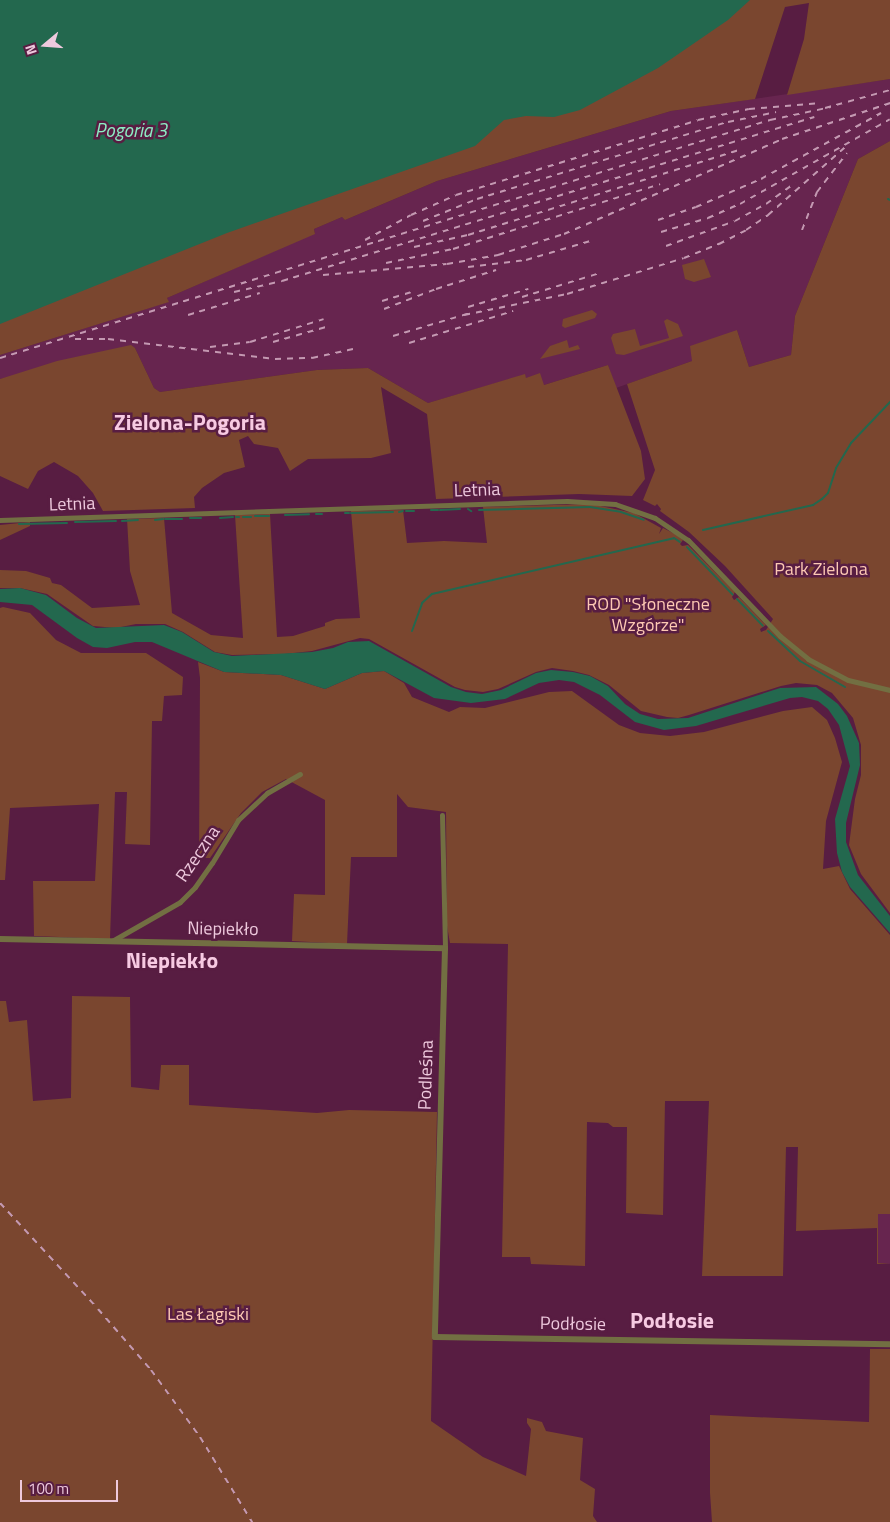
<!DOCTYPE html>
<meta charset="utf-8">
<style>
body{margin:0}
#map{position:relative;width:890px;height:1522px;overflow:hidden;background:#581d42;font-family:"Titillium Web",sans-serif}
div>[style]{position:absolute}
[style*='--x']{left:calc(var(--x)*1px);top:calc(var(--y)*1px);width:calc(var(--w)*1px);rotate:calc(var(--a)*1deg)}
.built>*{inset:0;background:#67254f}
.green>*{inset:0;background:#7a462f}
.water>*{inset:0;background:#23684e}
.stream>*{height:2px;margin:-1px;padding:0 1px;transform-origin:1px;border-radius:1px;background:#23684e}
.minor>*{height:5px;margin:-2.5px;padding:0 2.5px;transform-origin:2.5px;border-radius:2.5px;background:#726f42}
.tertiary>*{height:6px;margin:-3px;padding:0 3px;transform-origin:3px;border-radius:3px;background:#726f42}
.rail>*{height:2px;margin-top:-1px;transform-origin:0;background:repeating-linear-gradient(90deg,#c499b2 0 6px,transparent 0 12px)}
span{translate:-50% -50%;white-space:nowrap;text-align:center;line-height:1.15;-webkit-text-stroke:5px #581d42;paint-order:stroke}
.street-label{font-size:18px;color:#eec9dd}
.park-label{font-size:18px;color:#fdc9b3}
.water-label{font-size:19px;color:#8ceec4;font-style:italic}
.district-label{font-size:22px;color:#f7cae2;font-weight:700}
.north{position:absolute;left:20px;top:20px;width:50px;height:50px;-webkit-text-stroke:4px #581d42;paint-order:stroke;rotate:252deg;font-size:14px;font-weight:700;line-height:20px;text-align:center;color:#eec9dd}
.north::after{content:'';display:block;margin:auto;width:18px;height:22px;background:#eec9dd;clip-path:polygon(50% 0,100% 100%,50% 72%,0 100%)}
.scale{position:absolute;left:20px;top:1480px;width:98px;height:22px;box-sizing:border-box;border:2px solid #eec9dd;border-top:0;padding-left:6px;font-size:15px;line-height:18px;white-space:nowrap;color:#eec9dd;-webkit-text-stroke:4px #581d42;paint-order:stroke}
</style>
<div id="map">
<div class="built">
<i style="clip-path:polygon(890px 79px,890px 141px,858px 159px,795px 316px,791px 355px,749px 367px,737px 330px,692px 361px,616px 388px,608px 365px,544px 385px,526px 378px,524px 375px,428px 403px,368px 368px,317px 370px,160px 392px,154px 388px,135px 348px,0 379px,0 355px,168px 302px,167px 298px,315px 233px,314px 229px,342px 217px,345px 220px,437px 181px,671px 111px)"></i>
<i style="clip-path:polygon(878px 1214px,890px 1214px,890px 1264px,878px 1263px)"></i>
</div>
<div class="green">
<i style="clip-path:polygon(0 0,890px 0,890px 79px,787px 95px,804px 39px,809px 3px,785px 7px,755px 99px,671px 111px,437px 181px,345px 220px,342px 217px,314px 229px,315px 234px,167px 298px,169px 302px,0 355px)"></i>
<i style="clip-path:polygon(890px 141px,890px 913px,861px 874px,849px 845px,855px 799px,861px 775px,861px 745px,853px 718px,832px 693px,817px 685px,796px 683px,781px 686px,689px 715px,678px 718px,667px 717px,641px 711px,609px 685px,589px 675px,573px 671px,552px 668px,536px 672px,498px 689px,483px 692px,465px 690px,455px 687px,369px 639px,360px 638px,312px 651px,285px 654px,232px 655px,215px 652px,183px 632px,165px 624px,136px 624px,116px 628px,93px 626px,47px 594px,20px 588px,0 588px,0 570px,26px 571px,50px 578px,52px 583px,61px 585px,92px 608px,140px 605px,130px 571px,127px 519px,164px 518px,172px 613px,211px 635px,243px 638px,235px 515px,270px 514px,277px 637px,293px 636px,325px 626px,325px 623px,336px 619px,360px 618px,351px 511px,403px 510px,407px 543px,444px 541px,487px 543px,483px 507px,591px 504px,634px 513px,661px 528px,659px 534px,663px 528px,675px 534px,683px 540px,680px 544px,682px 546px,688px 545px,735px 592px,732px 597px,734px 600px,739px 597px,766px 625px,760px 629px,761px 632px,766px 630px,773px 619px,725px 566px,689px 532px,660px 511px,661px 509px,657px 504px,655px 506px,643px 500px,655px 470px,627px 384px,692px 361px,690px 346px,737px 330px,749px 367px,791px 355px,795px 316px,858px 159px)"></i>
<i style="clip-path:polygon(704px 259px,711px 277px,694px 282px,685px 279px,682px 265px)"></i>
<i style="clip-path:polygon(592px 310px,597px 314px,595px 318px,565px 328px,562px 326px,563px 319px)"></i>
<i style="clip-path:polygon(667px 319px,678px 324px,683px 336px,624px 355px,616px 354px,611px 338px,613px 334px,635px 329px,640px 346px,669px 338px,664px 321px)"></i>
<i style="clip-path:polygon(567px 340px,569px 348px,578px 345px,580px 349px,540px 359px,550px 346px)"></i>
<i style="clip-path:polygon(131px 345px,135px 348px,154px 388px,160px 392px,317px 370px,368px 368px,428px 403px,525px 374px,526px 378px,540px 373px,544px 385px,608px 365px,641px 451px,645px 479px,632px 496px,579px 494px,436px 499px,427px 414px,381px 387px,391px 453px,371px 458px,308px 459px,290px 471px,278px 448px,254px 444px,248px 436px,239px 440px,245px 467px,224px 473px,202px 488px,194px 497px,195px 508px,103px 511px,93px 493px,78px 476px,54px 462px,38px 471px,28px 489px,0 476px,0 379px,57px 361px)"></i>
<i style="clip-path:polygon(30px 522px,30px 526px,0 540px,0 525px)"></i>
<i style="clip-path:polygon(3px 607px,30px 613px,56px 640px,81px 653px,146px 653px,183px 677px,182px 695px,164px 696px,162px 721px,152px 721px,150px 845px,125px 844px,127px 792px,115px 792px,110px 939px,34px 936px,33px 881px,95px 881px,99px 804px,10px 808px,5px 880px,0 880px,0 608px)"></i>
<i style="clip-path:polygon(198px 662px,224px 672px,281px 675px,325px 689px,362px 673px,384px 671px,404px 683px,412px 697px,449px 712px,460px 707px,485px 708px,549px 692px,572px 691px,619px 725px,640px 733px,670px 736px,704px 732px,783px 711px,812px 707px,827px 720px,835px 738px,842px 762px,826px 821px,823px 869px,839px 866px,850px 889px,890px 935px,890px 1214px,878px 1214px,878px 1263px,890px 1264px,877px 1264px,877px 1228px,796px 1231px,798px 1147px,786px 1147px,783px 1276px,702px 1276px,709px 1101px,665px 1101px,663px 1215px,626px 1213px,627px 1127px,613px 1127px,608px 1123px,587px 1122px,585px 1266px,531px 1264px,530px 1257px,502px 1257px,508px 944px,450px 943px,447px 926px,446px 812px,408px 807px,397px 794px,397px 857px,351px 857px,347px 944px,292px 941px,294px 894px,325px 895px,325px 800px,286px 779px,262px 792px,241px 813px,210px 858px,199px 858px,200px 678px)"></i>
<i style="clip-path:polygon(72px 996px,130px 997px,131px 1087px,159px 1090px,161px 1065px,189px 1065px,189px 1105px,317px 1113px,349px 1110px,437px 1112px,431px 1421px,483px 1457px,526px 1476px,531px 1429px,527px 1423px,527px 1418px,542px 1422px,546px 1431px,583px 1438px,580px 1480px,595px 1489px,593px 1516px,597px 1522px,0 1522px,0 1001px,6px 1001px,9px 1022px,27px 1020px,33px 1101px,71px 1098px)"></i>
<i style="clip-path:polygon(870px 1349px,890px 1349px,890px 1522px,712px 1522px,710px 1493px,710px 1415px,869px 1422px)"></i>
</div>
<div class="water">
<i style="clip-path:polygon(0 0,750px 0,728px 20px,658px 68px,580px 110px,554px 117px,526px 116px,504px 120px,475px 146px,227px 233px,0 324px)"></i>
<i style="clip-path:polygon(20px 588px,46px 595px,77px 618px,96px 628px,164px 625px,182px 632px,214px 652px,232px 656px,312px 652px,333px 648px,348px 642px,369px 641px,451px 687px,466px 692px,482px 694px,501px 690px,536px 673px,551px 670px,573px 672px,590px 676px,608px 686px,625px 704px,640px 714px,658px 719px,688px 718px,780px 688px,816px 687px,838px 704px,847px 716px,859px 743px,860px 765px,846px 823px,846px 842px,858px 875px,890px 916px,890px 933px,850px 887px,842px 872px,837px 853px,835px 819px,850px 766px,839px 725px,828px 709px,818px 701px,802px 697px,790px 698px,696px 726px,664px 730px,635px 722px,600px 695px,574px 682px,559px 680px,539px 683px,505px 699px,471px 703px,434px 698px,384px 671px,362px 673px,325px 689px,281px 675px,224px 672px,152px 642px,135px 642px,107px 648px,93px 647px,77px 638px,32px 605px,0 602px,0 589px)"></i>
</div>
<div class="stream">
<i style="--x:888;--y:199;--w:2;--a:27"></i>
<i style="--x:468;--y:509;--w:4;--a:34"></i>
<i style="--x:431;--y:510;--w:7;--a:0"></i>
<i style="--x:440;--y:510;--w:20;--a:-3"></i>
<i style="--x:479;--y:510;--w:111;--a:-1.5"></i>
<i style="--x:590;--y:507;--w:31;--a:9"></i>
<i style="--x:621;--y:512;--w:24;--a:19"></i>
<i style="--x:406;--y:511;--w:8;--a:0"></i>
<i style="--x:399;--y:512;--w:4;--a:-14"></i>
<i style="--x:345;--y:513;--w:4;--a:0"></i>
<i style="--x:351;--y:513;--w:42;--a:-1.4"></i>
<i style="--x:316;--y:514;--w:6;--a:0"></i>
<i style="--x:285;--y:515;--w:24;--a:-2"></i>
<i style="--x:255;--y:516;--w:14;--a:0"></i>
<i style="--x:236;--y:517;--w:3;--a:0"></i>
<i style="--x:243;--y:517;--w:8;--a:0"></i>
<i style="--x:190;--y:518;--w:11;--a:0"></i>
<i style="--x:220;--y:518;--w:13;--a:-4"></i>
<i style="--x:165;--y:519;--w:17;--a:0"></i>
<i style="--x:155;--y:520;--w:8;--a:-7"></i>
<i style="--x:122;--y:521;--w:16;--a:-4"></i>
<i style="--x:75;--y:522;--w:41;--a:-1.4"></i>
<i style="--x:19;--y:524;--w:48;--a:-1.2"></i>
<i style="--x:703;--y:530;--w:113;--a:-12.8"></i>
<i style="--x:813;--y:505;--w:11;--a:-34"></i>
<i style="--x:822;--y:499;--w:8;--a:-45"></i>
<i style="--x:828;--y:493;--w:26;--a:-72"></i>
<i style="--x:836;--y:468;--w:29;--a:-59"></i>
<i style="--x:851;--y:443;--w:57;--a:-46.4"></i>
<i style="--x:687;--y:547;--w:66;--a:46.2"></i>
<i style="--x:737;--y:599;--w:37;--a:46"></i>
<i style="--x:412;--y:631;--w:30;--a:-70"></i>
<i style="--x:422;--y:603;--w:13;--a:-42"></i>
<i style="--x:432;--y:594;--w:248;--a:-13"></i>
<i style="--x:674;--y:538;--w:7;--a:34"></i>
<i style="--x:768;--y:631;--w:44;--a:43.2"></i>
<i style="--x:800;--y:661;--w:52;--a:30"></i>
</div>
<div class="minor">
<i style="--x:0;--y:520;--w:567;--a:-1.92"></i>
<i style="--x:567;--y:501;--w:48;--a:3.6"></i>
<i style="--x:615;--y:504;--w:42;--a:19.3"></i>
<i style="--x:655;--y:518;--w:40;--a:34"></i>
<i style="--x:688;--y:540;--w:133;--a:46.2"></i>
<i style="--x:780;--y:636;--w:36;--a:39"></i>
<i style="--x:808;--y:659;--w:45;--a:27.7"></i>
<i style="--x:848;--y:680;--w:43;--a:13.4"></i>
<i style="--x:442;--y:815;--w:133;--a:88.7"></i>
<i style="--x:112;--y:941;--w:78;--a:-29.8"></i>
<i style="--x:180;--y:902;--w:21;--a:-45"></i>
<i style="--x:195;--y:887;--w:29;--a:-55"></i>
<i style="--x:212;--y:863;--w:50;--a:-58.8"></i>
<i style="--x:238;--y:820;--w:40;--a:-43"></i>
<i style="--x:267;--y:793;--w:38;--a:-30"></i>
</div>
<div class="tertiary">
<i style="--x:0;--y:939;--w:445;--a:1.2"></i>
<i style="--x:445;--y:948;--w:389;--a:91.5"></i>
<i style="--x:435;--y:1337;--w:455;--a:0.9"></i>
</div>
<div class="rail">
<i style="--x:825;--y:108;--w:67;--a:-15.5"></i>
<i style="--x:658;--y:220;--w:40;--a:-18.9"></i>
<i style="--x:696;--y:207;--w:71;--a:-23.3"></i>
<i style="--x:761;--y:179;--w:137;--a:-28.8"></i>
<i style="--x:423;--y:221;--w:58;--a:-22.2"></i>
<i style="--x:477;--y:199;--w:263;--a:-17.1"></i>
<i style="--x:728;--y:122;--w:49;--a:-11.8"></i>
<i style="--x:802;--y:230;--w:41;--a:-68.5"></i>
<i style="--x:817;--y:192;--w:49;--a:-52.4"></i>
<i style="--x:661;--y:232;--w:49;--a:-16.6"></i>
<i style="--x:708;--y:218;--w:35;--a:-24"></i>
<i style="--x:740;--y:204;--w:172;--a:-29.5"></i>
<i style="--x:365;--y:240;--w:52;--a:-28.5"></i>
<i style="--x:411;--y:215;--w:49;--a:-24"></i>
<i style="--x:456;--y:195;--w:253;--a:-17.2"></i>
<i style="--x:698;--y:120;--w:52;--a:-12.2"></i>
<i style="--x:749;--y:109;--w:72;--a:-4.8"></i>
<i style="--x:666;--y:246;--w:73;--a:-19.9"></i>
<i style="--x:735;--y:221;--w:35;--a:-29"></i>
<i style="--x:766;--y:204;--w:36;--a:-36"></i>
<i style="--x:414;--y:247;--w:55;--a:-12.5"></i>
<i style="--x:468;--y:235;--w:284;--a:-17.4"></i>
<i style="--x:386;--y:263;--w:68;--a:-11.8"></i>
<i style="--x:453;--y:249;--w:217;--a:-17.4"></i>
<i style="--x:468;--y:267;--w:58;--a:-6.9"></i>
<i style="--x:526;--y:260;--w:67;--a:-16.5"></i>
<i style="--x:323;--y:275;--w:124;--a:-5.1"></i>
<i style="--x:447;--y:264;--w:52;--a:-10"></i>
<i style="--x:498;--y:255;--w:69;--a:-17.7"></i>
<i style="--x:564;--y:234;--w:238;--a:-23.5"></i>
<i style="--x:782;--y:139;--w:114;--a:-18.4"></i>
<i style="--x:234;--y:292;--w:49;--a:-12.9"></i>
<i style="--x:282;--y:281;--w:557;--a:-17.13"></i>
<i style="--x:522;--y:297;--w:82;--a:-17.1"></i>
<i style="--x:382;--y:301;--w:30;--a:-17"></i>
<i style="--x:468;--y:307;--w:63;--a:-16.7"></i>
<i style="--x:384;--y:309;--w:56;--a:-21"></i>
<i style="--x:436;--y:289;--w:63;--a:-17.6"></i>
<i style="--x:188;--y:315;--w:75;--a:-17"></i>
<i style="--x:464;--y:315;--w:105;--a:-11.5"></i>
<i style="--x:567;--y:294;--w:122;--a:-17.1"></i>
<i style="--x:684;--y:258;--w:38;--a:-22"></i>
<i style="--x:719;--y:244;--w:30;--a:-27"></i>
<i style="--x:746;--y:230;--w:27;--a:-34"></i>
<i style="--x:768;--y:215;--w:103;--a:-41.4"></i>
<i style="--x:393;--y:336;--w:80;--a:-16.6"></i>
<i style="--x:75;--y:339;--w:33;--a:0"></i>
<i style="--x:108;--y:339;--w:168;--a:6.8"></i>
<i style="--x:275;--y:359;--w:37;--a:-2"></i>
<i style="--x:312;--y:358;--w:42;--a:-12.4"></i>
<i style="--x:273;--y:342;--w:55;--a:-15.8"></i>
<i style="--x:409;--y:343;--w:109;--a:-17.1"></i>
<i style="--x:210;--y:347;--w:40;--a:-7.1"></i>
<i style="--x:250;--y:342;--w:77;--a:-17.3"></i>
<i style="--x:0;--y:358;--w:806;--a:-17.18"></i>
<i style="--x:770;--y:120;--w:62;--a:-12"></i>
<i style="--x:0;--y:1203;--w:144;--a:47.2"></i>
<i style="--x:98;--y:1309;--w:81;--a:49"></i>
<i style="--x:151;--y:1370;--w:83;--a:53.8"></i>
<i style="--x:200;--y:1437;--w:100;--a:58.5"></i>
</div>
<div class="street-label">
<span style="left:477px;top:490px;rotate:-2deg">Letnia</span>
<span style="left:72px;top:504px;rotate:-2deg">Letnia</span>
<span style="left:198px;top:854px;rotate:-56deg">Rzeczna</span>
<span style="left:223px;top:929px;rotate:1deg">Niepiekło</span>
<span style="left:426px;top:1075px;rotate:-88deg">Podleśna</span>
<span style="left:573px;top:1324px;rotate:1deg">Podłosie</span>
</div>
<div class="park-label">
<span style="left:821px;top:569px">Park Zielona</span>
<span style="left:648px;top:615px">ROD "Słoneczne<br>Wzgórze"</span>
<span style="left:208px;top:1314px">Las Łagiski</span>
</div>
<div class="water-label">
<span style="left:131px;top:130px">Pogoria 3</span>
</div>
<div class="district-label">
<span style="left:190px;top:423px">Zielona-Pogoria</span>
<span style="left:172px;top:961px">Niepiekło</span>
<span style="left:672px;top:1321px">Podłosie</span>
</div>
<div class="north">N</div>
<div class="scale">100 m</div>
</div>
